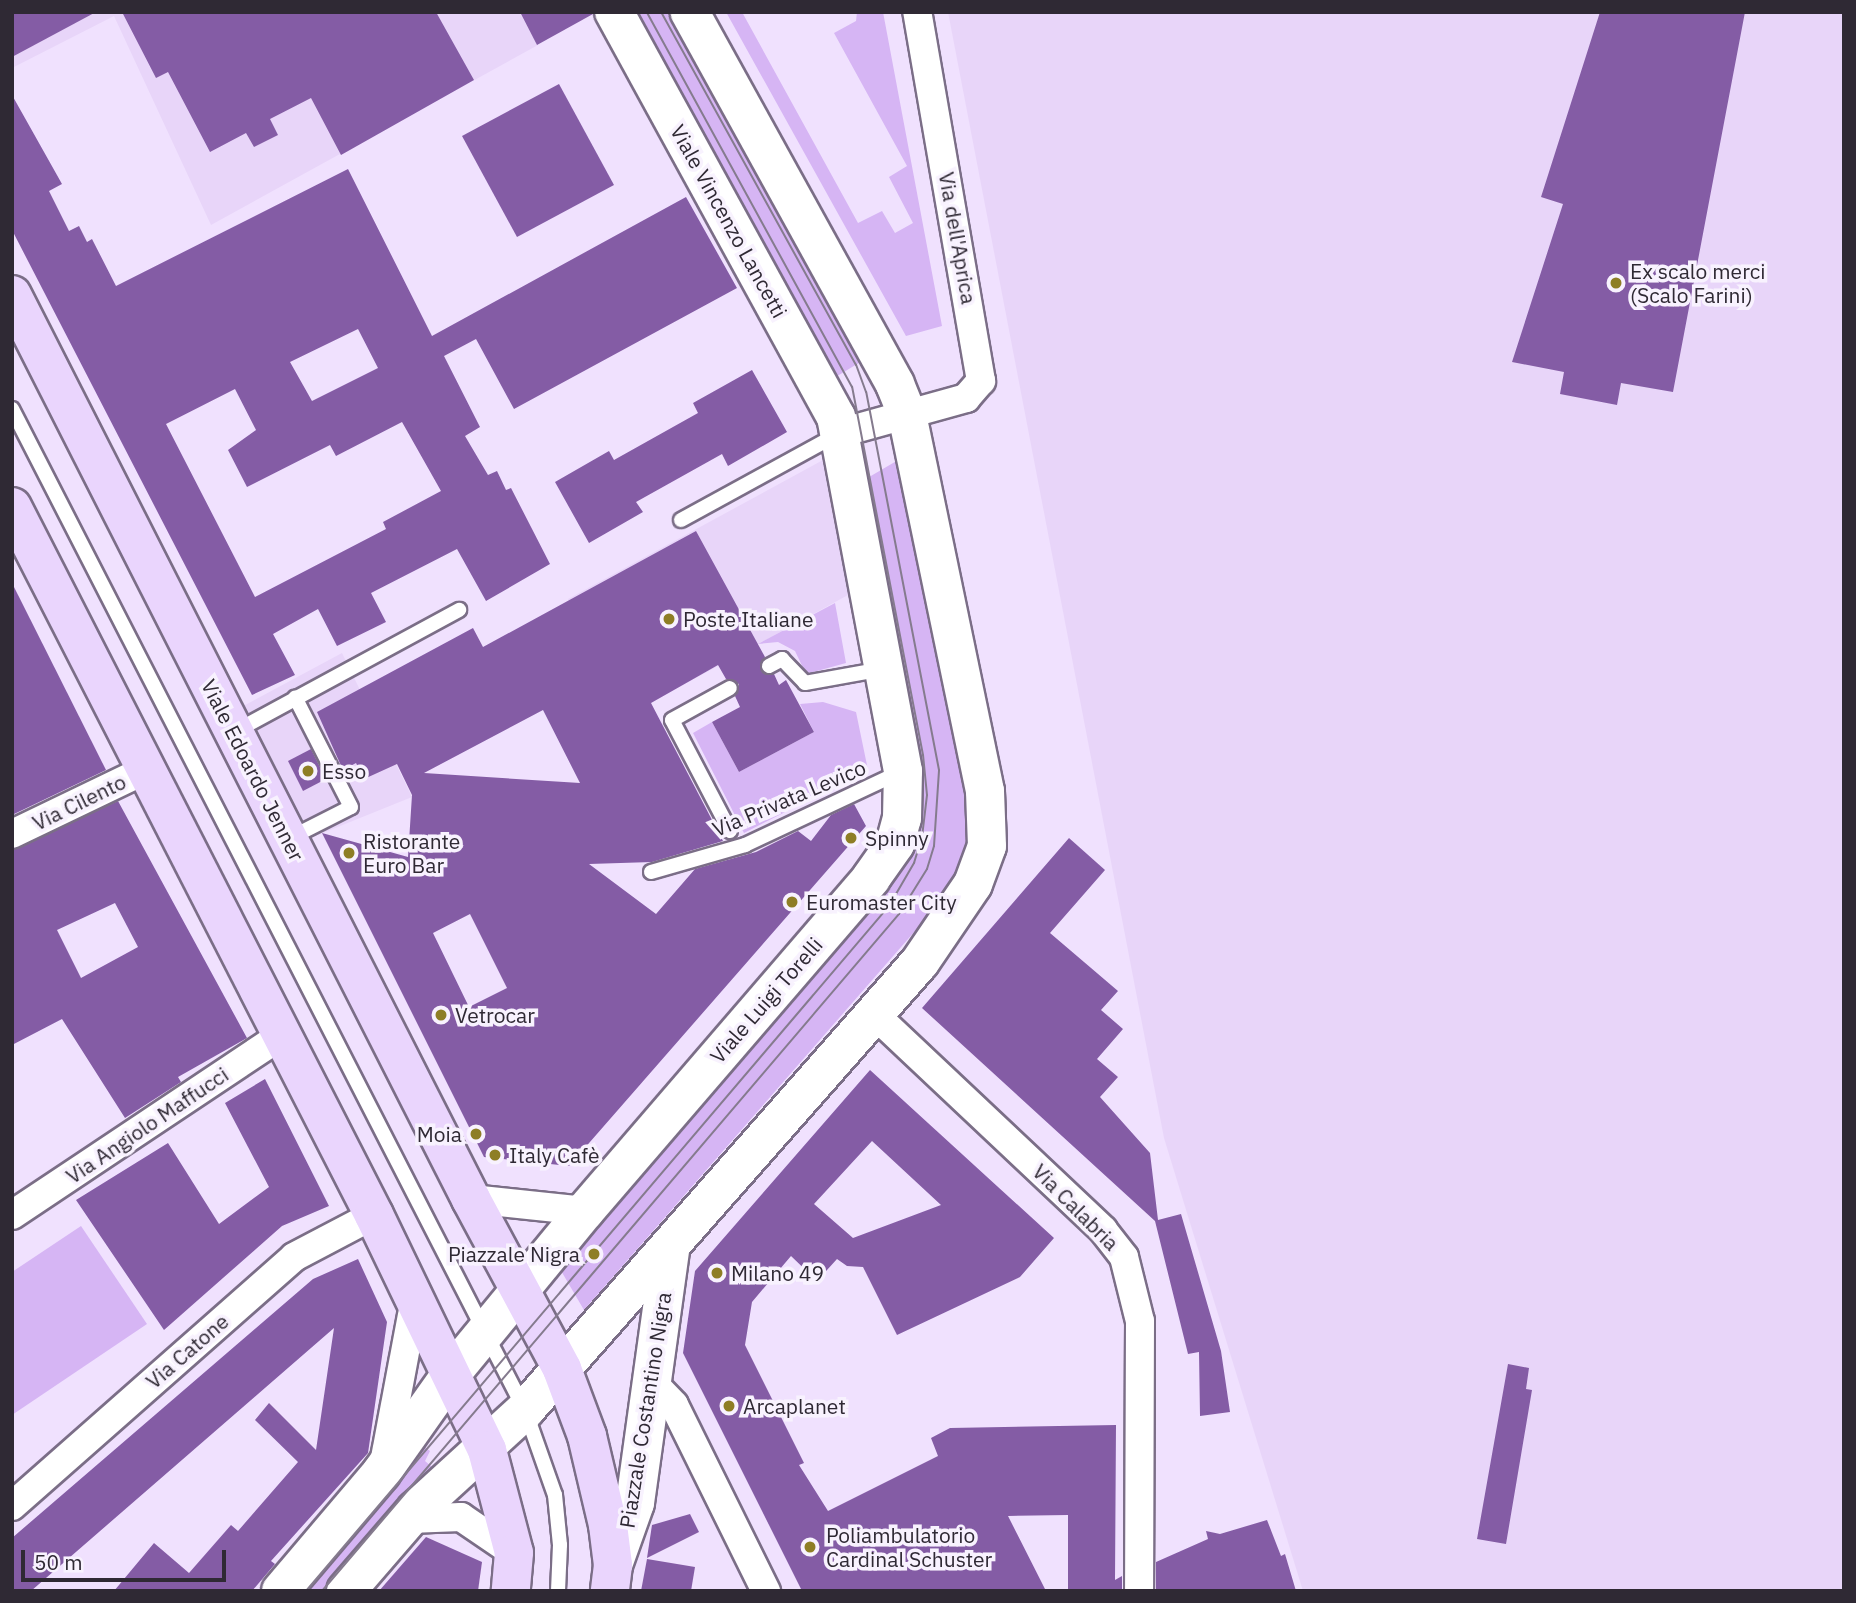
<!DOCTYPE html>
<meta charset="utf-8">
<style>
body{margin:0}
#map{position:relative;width:1856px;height:1603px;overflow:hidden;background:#f0e1fe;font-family:"IBM Plex Sans",sans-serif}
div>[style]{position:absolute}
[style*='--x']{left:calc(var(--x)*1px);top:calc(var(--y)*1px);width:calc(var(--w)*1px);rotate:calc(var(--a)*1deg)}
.built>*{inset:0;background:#e8d5f9}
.green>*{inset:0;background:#d6b5f4}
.building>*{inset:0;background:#845ca5}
.roads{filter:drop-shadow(2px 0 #7b6e87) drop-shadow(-2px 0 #7b6e87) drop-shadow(0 2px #7b6e87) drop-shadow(0 -2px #7b6e87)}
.lane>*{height:14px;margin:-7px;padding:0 7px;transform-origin:7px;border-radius:7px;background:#fff}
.street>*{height:28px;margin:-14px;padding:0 14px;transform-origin:14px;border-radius:14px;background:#fff}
.secondary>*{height:38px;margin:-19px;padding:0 19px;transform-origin:19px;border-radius:19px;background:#fff}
.primary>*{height:38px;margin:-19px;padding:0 19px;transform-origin:19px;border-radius:19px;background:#ead5fd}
.tram>*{height:2px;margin:-1px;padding:0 1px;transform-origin:1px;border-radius:1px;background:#857b8e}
.dots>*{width:19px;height:19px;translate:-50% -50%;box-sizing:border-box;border:4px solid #f8f2fe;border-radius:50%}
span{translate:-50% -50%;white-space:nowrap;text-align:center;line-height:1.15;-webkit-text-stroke:7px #f8f2fe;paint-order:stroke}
.street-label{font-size:21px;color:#2f2934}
.poi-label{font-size:21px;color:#2f2934}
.left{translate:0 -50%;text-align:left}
.right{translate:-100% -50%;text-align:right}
.frame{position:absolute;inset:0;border:14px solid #2f2934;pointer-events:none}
.scale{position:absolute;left:21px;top:1550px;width:205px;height:32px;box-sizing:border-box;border:4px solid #2f2934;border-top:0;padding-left:9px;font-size:21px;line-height:24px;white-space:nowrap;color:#2f2934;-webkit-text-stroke:5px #f8f2fe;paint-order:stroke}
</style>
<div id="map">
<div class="built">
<i style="clip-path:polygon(12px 12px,519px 12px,538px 45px,211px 225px,114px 16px,12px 68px)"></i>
<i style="clip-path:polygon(948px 12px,1844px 12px,1844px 1591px,1303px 1591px,1164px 1138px)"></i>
<i style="clip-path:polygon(834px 454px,859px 589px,641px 708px,605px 678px,568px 599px)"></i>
<i style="clip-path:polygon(342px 653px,412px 797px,298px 843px,232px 712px)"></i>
</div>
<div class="green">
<i style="clip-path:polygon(633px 12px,677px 12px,867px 358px,834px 378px)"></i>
<i style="clip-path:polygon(726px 12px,742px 12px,858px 223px,882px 211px,895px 233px,913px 223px,889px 177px,907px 166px,834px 33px,856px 21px,857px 12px,883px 12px,942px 326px,906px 336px)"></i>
<i style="clip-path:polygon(905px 456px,968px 774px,968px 838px,960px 867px,929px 915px,584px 1310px,560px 1269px,894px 878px,864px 480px)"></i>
<i style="clip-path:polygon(835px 603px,846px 663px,806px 674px,795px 651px,778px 642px,758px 644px)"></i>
<i style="clip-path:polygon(823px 702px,856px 712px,868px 770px,744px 833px,693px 733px,712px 722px,739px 772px,814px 732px,800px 704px)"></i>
<i style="clip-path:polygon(81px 1226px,147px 1324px,12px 1415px,12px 1272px)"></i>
<i style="clip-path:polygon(418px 1442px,430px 1451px,425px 1461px,432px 1467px,325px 1591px,294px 1591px)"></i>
</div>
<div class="building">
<i style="clip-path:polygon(12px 12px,96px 12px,12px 57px)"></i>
<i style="clip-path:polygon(122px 12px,436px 12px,474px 80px,341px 155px,311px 98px,270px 119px,278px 135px,254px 147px,246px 133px,210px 152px,168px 72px,156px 78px)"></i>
<i style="clip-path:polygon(520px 12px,592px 12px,593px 14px,537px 45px)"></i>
<i style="clip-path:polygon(1600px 12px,1745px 12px,1673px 392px,1621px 383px,1617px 405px,1560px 394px,1564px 372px,1512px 362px,1563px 204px,1541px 197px)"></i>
<i style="clip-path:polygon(559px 84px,614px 185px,517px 237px,462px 136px)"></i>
<i style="clip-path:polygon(evenodd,12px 95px,62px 184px,49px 191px,69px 231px,79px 226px,87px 242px,92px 239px,116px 286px,348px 169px,432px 336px,686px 197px,737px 288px,514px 409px,476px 339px,444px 356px,480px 427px,465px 436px,488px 475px,497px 471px,506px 490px,511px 488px,550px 564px,486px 601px,457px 549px,371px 593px,386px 622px,337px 646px,318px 609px,273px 634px,295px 675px,252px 695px,12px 230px,12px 95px,358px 329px,378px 368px,312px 401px,290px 362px,358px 329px,12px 95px,235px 389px,256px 430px,228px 450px,247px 487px,330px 445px,336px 456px,402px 422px,441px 491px,383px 522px,386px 529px,255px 597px,166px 424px,235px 389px)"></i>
<i style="clip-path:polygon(752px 370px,787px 432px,728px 466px,722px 454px,636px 502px,643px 512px,589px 543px,555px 482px,609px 451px,614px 460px,698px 413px,693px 403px)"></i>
<i style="clip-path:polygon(evenodd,696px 531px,765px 657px,761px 671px,774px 674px,779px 685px,786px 680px,814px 732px,739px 772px,712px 722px,740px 707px,735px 696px,739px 684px,726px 679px,718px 665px,651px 703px,723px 841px,652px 862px,589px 864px,656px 914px,695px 869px,756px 852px,798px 831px,811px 841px,831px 815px,854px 804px,866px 826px,569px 1166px,484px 1157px,322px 833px,408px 857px,412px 795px,397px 764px,364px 779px,356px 763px,343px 770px,317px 712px,473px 628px,483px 647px,696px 531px,543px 710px,580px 783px,424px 773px,543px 710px,696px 531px,470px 914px,507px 988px,469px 1007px,433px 933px,470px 914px)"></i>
<i style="clip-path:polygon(12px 583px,106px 770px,12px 815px)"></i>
<i style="clip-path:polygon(311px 749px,326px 779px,303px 791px,288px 761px)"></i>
<i style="clip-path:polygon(evenodd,118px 801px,247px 1038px,178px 1077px,181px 1082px,125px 1118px,62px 1019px,12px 1045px,12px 850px,118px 801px,115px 903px,138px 947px,81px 978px,57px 930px,115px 903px)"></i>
<i style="clip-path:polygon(1069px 838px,1105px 870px,1050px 933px,1118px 991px,1101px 1010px,1123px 1029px,1097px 1059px,1118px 1077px,1100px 1097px,1150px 1153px,1158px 1220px,1181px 1214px,1221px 1351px,1230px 1412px,1200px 1416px,1199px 1352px,1188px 1354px,1155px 1221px,922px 1008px)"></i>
<i style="clip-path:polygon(evenodd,870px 1070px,1054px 1238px,1020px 1277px,897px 1335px,863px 1267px,847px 1266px,837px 1259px,817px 1281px,791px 1256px,752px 1302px,745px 1345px,804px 1463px,799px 1465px,828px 1511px,938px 1456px,931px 1438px,950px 1428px,1116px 1425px,1115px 1580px,1122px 1576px,1122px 1591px,1068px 1591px,1068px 1515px,1008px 1516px,1046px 1591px,802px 1591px,683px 1353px,695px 1271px,870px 1070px,872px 1141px,941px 1205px,853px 1238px,814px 1204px,872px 1141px)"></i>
<i style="clip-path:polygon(265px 1079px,329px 1206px,282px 1226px,164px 1330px,76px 1200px,168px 1143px,219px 1224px,269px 1187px,225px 1103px)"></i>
<i style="clip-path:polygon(358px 1259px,387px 1322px,368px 1453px,271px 1561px,275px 1564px,252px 1591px,114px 1591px,154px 1543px,189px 1573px,231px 1525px,238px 1531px,298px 1462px,255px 1420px,269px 1403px,316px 1450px,334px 1328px,31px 1591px,12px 1591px,12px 1538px,313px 1279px)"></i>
<i style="clip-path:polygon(1508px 1364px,1529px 1368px,1526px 1389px,1532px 1390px,1506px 1544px,1477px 1539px)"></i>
<i style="clip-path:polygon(690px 1514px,699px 1532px,647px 1558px,652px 1525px)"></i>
<i style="clip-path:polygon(1267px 1520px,1281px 1556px,1285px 1554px,1296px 1591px,1156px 1591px,1156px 1562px,1208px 1539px,1206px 1531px,1220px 1534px)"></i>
<i style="clip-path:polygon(426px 1537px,482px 1562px,478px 1591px,379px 1591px)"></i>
<i style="clip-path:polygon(647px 1559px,695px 1567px,691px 1591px,641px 1591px)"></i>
</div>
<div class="roads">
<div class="lane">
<i style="--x:12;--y:409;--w:1125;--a:62.87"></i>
<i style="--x:525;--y:1410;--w:90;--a:70.6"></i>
<i style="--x:555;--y:1495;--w:50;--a:84.3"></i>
<i style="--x:560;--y:1545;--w:46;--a:92.5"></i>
<i style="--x:681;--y:520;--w:177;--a:-28.7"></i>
<i style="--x:769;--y:666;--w:15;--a:-28"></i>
<i style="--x:782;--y:659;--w:33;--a:46"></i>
<i style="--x:805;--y:683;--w:79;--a:-10.2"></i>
<i style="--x:236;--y:731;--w:254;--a:-28.5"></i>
<i style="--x:730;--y:831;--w:125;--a:-117.6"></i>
<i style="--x:672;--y:720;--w:66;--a:-28.9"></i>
<i style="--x:290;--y:838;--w:68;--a:-26.9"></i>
<i style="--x:351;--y:807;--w:123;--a:-117"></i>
<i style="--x:651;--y:872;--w:98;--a:-16"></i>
<i style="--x:745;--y:845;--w:169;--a:-25.2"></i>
</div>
<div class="street">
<i style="--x:840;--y:433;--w:131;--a:-15.5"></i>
<i style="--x:966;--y:398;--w:23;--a:-49"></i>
<i style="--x:981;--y:381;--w:375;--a:-99.8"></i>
<i style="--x:12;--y:834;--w:148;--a:-25.7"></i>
<i style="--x:874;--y:1014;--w:315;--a:43.3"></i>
<i style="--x:1103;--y:1230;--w:34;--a:52"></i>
<i style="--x:1124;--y:1257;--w:66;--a:76"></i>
<i style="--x:1140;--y:1321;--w:270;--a:90.2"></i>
<i style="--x:471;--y:1199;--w:115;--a:6"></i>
<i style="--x:12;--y:1215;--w:324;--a:-33.7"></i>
<i style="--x:653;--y:1383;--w:30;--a:46"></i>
<i style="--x:674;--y:1405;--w:208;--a:63.7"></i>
<i style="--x:385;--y:1458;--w:162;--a:-79.3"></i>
<i style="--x:12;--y:1506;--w:376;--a:-41.4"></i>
<i style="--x:294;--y:1257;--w:90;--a:-27.7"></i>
<i style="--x:409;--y:1519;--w:52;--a:-2.2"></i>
<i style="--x:461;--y:1517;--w:64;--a:34.2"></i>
</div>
<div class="secondary">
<i style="--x:613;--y:1565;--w:66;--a:-70.5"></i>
<i style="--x:635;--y:1503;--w:255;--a:-82.1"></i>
<i style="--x:281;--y:1591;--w:155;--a:-49.7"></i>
<i style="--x:381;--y:1473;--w:121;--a:-54.7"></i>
<i style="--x:451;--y:1374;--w:211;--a:-50.6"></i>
<i style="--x:585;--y:1211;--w:439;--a:-49.3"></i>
<i style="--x:871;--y:878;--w:42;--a:-54.8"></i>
<i style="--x:895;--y:844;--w:27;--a:-75"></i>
<i style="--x:902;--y:818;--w:47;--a:-88.8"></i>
<i style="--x:903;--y:771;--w:360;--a:-100.7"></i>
<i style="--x:836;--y:417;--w:462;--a:-118.7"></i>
<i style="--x:346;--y:1591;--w:107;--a:-49.2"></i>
<i style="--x:416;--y:1510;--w:148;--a:-42.5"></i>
<i style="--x:525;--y:1410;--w:597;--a:-48.6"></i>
<i style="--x:920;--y:962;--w:94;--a:-55.8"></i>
<i style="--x:973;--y:884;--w:40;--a:-69.8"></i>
<i style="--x:987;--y:846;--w:55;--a:-92.1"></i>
<i style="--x:985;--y:791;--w:385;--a:-101.7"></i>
<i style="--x:907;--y:414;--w:32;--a:-112"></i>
<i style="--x:895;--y:384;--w:425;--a:-118.9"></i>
</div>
<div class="primary">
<i style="--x:12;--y:295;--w:1014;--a:63.08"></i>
<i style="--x:471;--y:1199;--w:193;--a:61.8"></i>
<i style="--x:562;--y:1369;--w:72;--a:69.5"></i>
<i style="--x:587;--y:1436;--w:91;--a:76.7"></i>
<i style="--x:608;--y:1525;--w:40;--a:82.9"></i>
<i style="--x:613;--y:1565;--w:26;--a:97"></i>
<i style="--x:12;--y:507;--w:795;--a:62.92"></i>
<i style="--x:374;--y:1215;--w:261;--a:64.3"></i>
<i style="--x:487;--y:1450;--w:106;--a:75.3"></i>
<i style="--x:514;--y:1553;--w:38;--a:95"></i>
</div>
</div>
<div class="tram">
<i style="--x:306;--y:1591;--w:900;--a:-49.6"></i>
<i style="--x:889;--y:906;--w:50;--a:-59.8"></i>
<i style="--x:914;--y:863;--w:27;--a:-73"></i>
<i style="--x:922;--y:837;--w:42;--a:-83.2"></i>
<i style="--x:927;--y:795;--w:40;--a:-95.7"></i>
<i style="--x:923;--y:755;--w:375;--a:-100.9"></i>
<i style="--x:852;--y:387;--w:427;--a:-118.7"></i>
<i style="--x:322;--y:1591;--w:890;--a:-49.56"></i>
<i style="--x:899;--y:914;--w:53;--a:-58.1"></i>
<i style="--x:927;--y:869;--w:24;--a:-73"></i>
<i style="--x:934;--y:846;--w:76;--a:-86.2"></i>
<i style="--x:939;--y:770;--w:385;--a:-100.9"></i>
<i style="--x:866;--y:392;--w:29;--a:-110"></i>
<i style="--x:856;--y:365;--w:403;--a:-118.9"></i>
</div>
<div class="dots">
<i style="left:1616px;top:283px;background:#8e7e25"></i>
<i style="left:669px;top:619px;background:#8e7e25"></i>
<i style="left:308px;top:771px;background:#8e7e25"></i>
<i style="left:851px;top:838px;background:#8e7e25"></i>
<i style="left:349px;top:853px;background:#8e7e25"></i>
<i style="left:792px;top:902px;background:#8e7e25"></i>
<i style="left:441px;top:1015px;background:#8e7e25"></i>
<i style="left:476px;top:1134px;background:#8e7e25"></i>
<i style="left:495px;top:1155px;background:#8e7e25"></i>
<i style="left:594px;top:1254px;background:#8e7e25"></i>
<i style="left:717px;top:1273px;background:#8e7e25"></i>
<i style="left:729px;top:1406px;background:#8e7e25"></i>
<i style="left:810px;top:1547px;background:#8e7e25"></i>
</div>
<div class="street-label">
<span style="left:729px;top:221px;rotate:61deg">Viale Vincenzo Lancetti</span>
<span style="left:958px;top:238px;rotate:80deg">Via dell'Aprica</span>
<span style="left:253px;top:770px;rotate:63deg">Viale Edoardo Jenner</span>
<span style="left:789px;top:798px;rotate:-23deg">Via Privata Levico</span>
<span style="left:79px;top:802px;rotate:-26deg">Via Cilento</span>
<span style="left:766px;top:1000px;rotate:-49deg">Viale Luigi Torelli</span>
<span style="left:147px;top:1125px;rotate:-34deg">Via Angiolo Maffucci</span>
<span style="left:1076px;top:1207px;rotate:45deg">Via Calabria</span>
<span style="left:187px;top:1351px;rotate:-41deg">Via Catone</span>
<span style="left:645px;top:1410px;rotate:-81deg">Piazzale Costantino Nigra</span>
</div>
<div class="poi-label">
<span class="left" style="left:1630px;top:283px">Ex scalo merci<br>(Scalo Farini)</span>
<span class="left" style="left:683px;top:619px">Poste Italiane</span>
<span class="left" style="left:322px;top:771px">Esso</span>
<span class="left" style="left:865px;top:838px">Spinny</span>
<span class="left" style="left:363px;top:853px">Ristorante<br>Euro Bar</span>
<span class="left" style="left:806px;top:902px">Euromaster City</span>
<span class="left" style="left:455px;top:1015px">Vetrocar</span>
<span class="right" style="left:462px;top:1134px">Moia</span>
<span class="left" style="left:509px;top:1155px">Italy Cafè</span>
<span class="right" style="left:580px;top:1254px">Piazzale Nigra</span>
<span class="left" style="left:731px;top:1273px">Milano 49</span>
<span class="left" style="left:743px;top:1406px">Arcaplanet</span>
<span class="left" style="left:826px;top:1547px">Poliambulatorio<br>Cardinal Schuster</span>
</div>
<div class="frame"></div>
<div class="scale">50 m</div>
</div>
